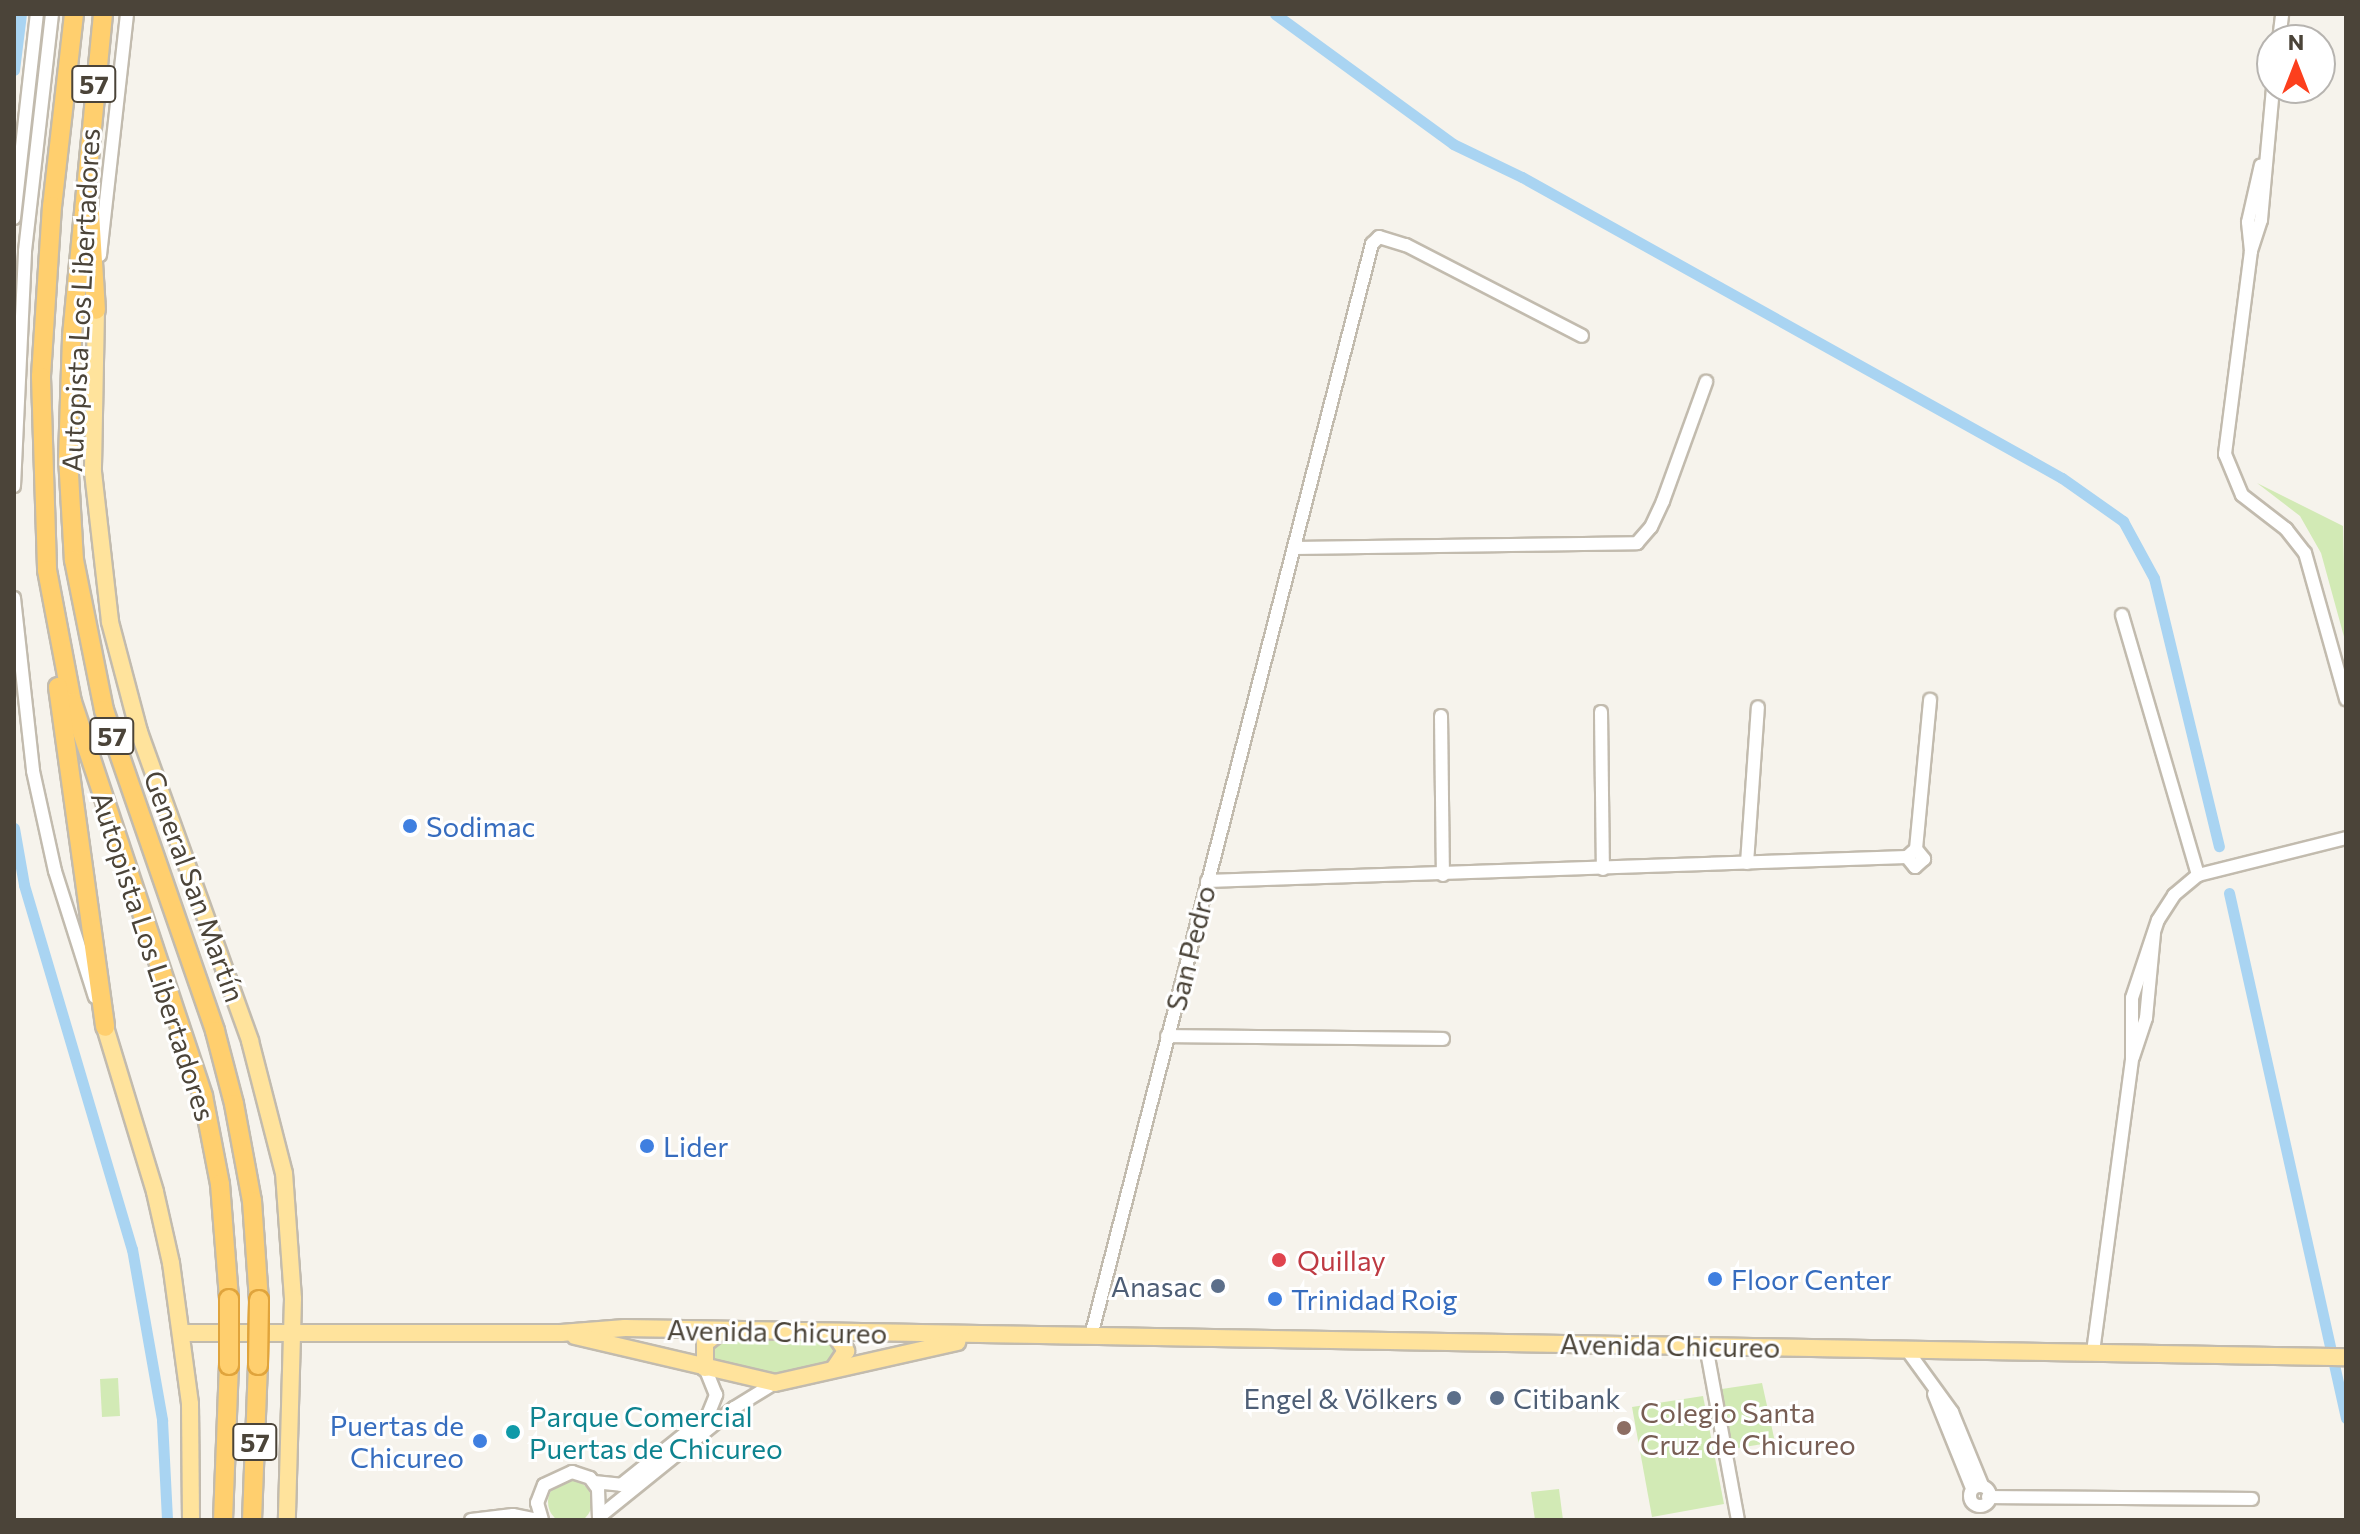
<!DOCTYPE html>
<meta charset="utf-8">
<style>
body{margin:0}
#map{position:relative;width:2360px;height:1534px;overflow:hidden;background:#f6f3ec;font-family:Commissioner,sans-serif}
div>[style]{position:absolute}
[style*='--x']{left:calc(var(--x)*1px);top:calc(var(--y)*1px);width:calc(var(--w)*1px);rotate:calc(var(--a)*1deg)}
.green>*{inset:0;background:#d2eab5}
.round{border-radius:50%}
.canal>*{height:11px;margin:-5.5px;padding:0 5.5px;transform-origin:5.5px;border-radius:5.5px;background:#a9d4f2}
.roads{filter:drop-shadow(2px 0 #c2bbae) drop-shadow(-2px 0 #c2bbae) drop-shadow(0 2px #c2bbae) drop-shadow(0 -2px #c2bbae)}
.minor>*{height:12px;margin:-6px;padding:0 6px;transform-origin:6px;border-radius:6px;background:#fff}
.minor>.ring{margin:-6px;padding:0;box-sizing:content-box;background:none;border:12px solid #fff;border-radius:50%}
.major>*{height:16px;margin:-8px;padding:0 8px;transform-origin:8px;border-radius:8px;background:#ffe39c}
.highway>*{height:18px;margin:-9px;padding:0 9px;transform-origin:9px;border-radius:9px;background:#ffcf6e}
.bridges{filter:drop-shadow(2px 0 #e0a43c) drop-shadow(-2px 0 #e0a43c) drop-shadow(0 2px #e0a43c) drop-shadow(0 -2px #e0a43c)}
.highway-bridge>*{height:18px;margin:-9px;padding:0 9px;transform-origin:9px;border-radius:9px;background:#ffcf6e}
.dots>*{width:22px;height:22px;translate:-50% -50%;box-sizing:border-box;border:4px solid #fff;border-radius:50%}
span{translate:-50% -50%;white-space:nowrap;text-align:center;line-height:1.15;-webkit-text-stroke:6px #fff;paint-order:stroke}
.shield-label span{padding:2px 6px;background:#fff;border:2px solid;border-radius:6px;-webkit-text-stroke-width:0}
.shield-label{font-size:26px;color:#4b4439;font-weight:700}
.street-label{font-size:28px;color:#4b4439}
.shop-label{font-size:28px;color:#366cbe}
.left{translate:0 -50%;text-align:left}
.right{translate:-100% -50%;text-align:right}
.health-label{font-size:28px;color:#be3a42}
.service-label{font-size:28px;color:#4e5e75}
.education-label{font-size:28px;color:#785e54}
.culture-label{font-size:28px;color:#0d838f}
.frame{position:absolute;inset:0;border:16px solid #4b4439;pointer-events:none}
.north{position:absolute;left:2256px;top:24px;width:80px;height:80px;box-sizing:border-box;background:#fff;border:2px solid #b7b4b0;border-radius:50%;rotate:0deg;font-size:22px;font-weight:700;line-height:32px;text-align:center;color:#4b4439}
.north::after{content:'';display:block;margin:auto;width:28px;height:36px;background:#fc3f1d;clip-path:polygon(50% 0,100% 100%,50% 72%,0 100%)}
</style>
<div id="map">
<div class="green">
<i style="clip-path:polygon(2257px 483px,2343px 526px,2346px 644px,2321px 553px,2300px 516px)"></i>
<i style="clip-path:polygon(722px 1337px,832px 1337px,837px 1340px,838px 1361px,781px 1378px,716px 1363px,713px 1350px)"></i>
<i style="clip-path:polygon(118px 1378px,120px 1416px,102px 1417px,100px 1379px)"></i>
<i style="clip-path:polygon(1762px 1383px,1775px 1442px,1726px 1450px,1715px 1390px)"></i>
<i style="clip-path:polygon(1703px 1396px,1724px 1504px,1652px 1517px,1632px 1407px)"></i>
<i class="round" style="left:548px;top:1480px;width:44px;height:44px"></i>
<i style="clip-path:polygon(1559px 1489px,1563px 1520px,1535px 1520px,1531px 1492px)"></i>
</div>
<div class="canal">
<i style="--x:1275;--y:14;--w:220;--a:36.1"></i>
<i style="--x:1453;--y:144;--w:76;--a:25.6"></i>
<i style="--x:1522;--y:177;--w:618;--a:29.14"></i>
<i style="--x:2062;--y:478;--w:75;--a:35.2"></i>
<i style="--x:2123;--y:521;--w:65;--a:61.5"></i>
<i style="--x:2154;--y:578;--w:276;--a:76.4"></i>
<i style="--x:14;--y:70;--w:56;--a:-82.9"></i>
<i style="--x:14;--y:828;--w:58;--a:80"></i>
<i style="--x:24;--y:885;--w:380;--a:73.5"></i>
<i style="--x:132;--y:1249;--w:174;--a:80"></i>
<i style="--x:162;--y:1420;--w:100;--a:87.1"></i>
<i style="--x:2229;--y:893;--w:538;--a:77.44"></i>
</div>
<div class="roads">
<div class="minor">
<i style="--x:2279;--y:40;--w:26;--a:-83"></i>
<i style="--x:2273;--y:88;--w:133;--a:95.2"></i>
<i style="--x:2261;--y:220;--w:33;--a:108"></i>
<i style="--x:2251;--y:251;--w:205;--a:97.3"></i>
<i style="--x:2225;--y:454;--w:44;--a:67.5"></i>
<i style="--x:2242;--y:495;--w:56;--a:37.7"></i>
<i style="--x:2286;--y:529;--w:31;--a:52"></i>
<i style="--x:2305;--y:553;--w:152;--a:74.3"></i>
<i style="--x:14;--y:218;--w:205;--a:-83.6"></i>
<i style="--x:2251;--y:251;--w:29;--a:-96"></i>
<i style="--x:2248;--y:222;--w:58;--a:-77.2"></i>
<i style="--x:100;--y:255;--w:243;--a:-83.6"></i>
<i style="--x:14;--y:486;--w:235;--a:-87.3"></i>
<i style="--x:25;--y:251;--w:239;--a:-83.5"></i>
<i style="--x:1294;--y:548;--w:343;--a:-0.8"></i>
<i style="--x:1637;--y:543;--w:21;--a:-49"></i>
<i style="--x:1651;--y:527;--w:29;--a:-65"></i>
<i style="--x:1663;--y:501;--w:127;--a:-70.1"></i>
<i style="--x:14;--y:598;--w:174;--a:83.7"></i>
<i style="--x:33;--y:771;--w:102;--a:77.6"></i>
<i style="--x:55;--y:871;--w:132;--a:72.4"></i>
<i style="--x:2122;--y:615;--w:271;--a:73.7"></i>
<i style="--x:1601;--y:712;--w:157;--a:89.3"></i>
<i style="--x:1441;--y:716;--w:159;--a:89.3"></i>
<i style="--x:1916;--y:849;--w:150;--a:-84.6"></i>
<i style="--x:1747;--y:863;--w:156;--a:-86"></i>
<i style="--x:1207;--y:881;--w:700;--a:-1.96"></i>
<i style="--x:1907;--y:857;--w:12;--a:-42"></i>
<i style="--x:1916;--y:849;--w:13;--a:51"></i>
<i style="--x:1924;--y:859;--w:12;--a:138"></i>
<i style="--x:1915;--y:867;--w:13;--a:-129"></i>
<i style="--x:1167;--y:1036;--w:276;--a:0.6"></i>
<i style="--x:2133;--y:1057;--w:41;--a:-71.6"></i>
<i style="--x:2146;--y:1018;--w:84;--a:-84.6"></i>
<i style="--x:1091;--y:1336;--w:1128;--a:-75.57"></i>
<i style="--x:1372;--y:244;--w:10;--a:-45"></i>
<i style="--x:1379;--y:237;--w:28;--a:17"></i>
<i style="--x:1406;--y:245;--w:198;--a:27.3"></i>
<i style="--x:1706;--y:1346;--w:177;--a:79.6"></i>
<i style="--x:1907;--y:1350;--w:77;--a:54"></i>
<i style="--x:1952;--y:1412;--w:79;--a:67.7"></i>
<i style="--x:2093;--y:1352;--w:297;--a:-82.4"></i>
<i style="--x:2132;--y:1058;--w:60;--a:-90"></i>
<i style="--x:2132;--y:998;--w:82;--a:-71.6"></i>
<i style="--x:2158;--y:920;--w:30;--a:-57"></i>
<i style="--x:2174;--y:895;--w:31;--a:-40"></i>
<i style="--x:2198;--y:875;--w:153;--a:-14"></i>
<i style="--x:1934;--y:1394;--w:101;--a:68"></i>
<i style="--x:594;--y:1482;--w:27;--a:6"></i>
<i style="--x:621;--y:1485;--w:112;--a:-38.8"></i>
<i style="--x:708;--y:1415;--w:22;--a:-68"></i>
<i style="--x:716;--y:1395;--w:29;--a:-112"></i>
<i class="ring" style="left:1970px;top:1486px;width:8px;height:8px"></i>
<i style="--x:1988;--y:1497;--w:264;--a:0.4"></i>
<i style="--x:599;--y:1517;--w:174;--a:-38.9"></i>
<i style="--x:734;--y:1408;--w:48;--a:-31.4"></i>
<i style="--x:471;--y:1520;--w:42;--a:-6.8"></i>
<i style="--x:513;--y:1515;--w:25;--a:11"></i>
<i style="--x:542;--y:1520;--w:18;--a:-106"></i>
<i style="--x:537;--y:1503;--w:19;--a:-69"></i>
<i style="--x:544;--y:1485;--w:31;--a:-25"></i>
<i style="--x:572;--y:1472;--w:19;--a:18"></i>
<i style="--x:590;--y:1478;--w:14;--a:54"></i>
<i style="--x:598;--y:1489;--w:28;--a:88"></i>
</div>
<div class="major">
<i style="--x:96;--y:310;--w:162;--a:91.1"></i>
<i style="--x:93;--y:472;--w:151;--a:83.5"></i>
<i style="--x:110;--y:622;--w:114;--a:75.2"></i>
<i style="--x:139;--y:732;--w:328;--a:70.2"></i>
<i style="--x:250;--y:1041;--w:136;--a:75.6"></i>
<i style="--x:284;--y:1173;--w:126;--a:85.9"></i>
<i style="--x:293;--y:1299;--w:221;--a:91.6"></i>
<i style="--x:105;--y:1027;--w:172;--a:73.1"></i>
<i style="--x:155;--y:1192;--w:73;--a:77.3"></i>
<i style="--x:171;--y:1263;--w:142;--a:82.3"></i>
<i style="--x:190;--y:1404;--w:116;--a:89.5"></i>
<i style="--x:182;--y:1333;--w:379;--a:0"></i>
<i style="--x:561;--y:1333;--w:64;--a:-4.5"></i>
<i style="--x:625;--y:1328;--w:1721;--a:0.97"></i>
<i style="--x:834;--y:1333;--w:22;--a:56"></i>
<i style="--x:846;--y:1351;--w:22;--a:124"></i>
<i style="--x:575;--y:1336;--w:205;--a:13.2"></i>
<i style="--x:775;--y:1383;--w:187;--a:-12.7"></i>
<i style="--x:705;--y:1368;--w:25;--a:-90"></i>
<i style="--x:705;--y:1343;--w:21;--a:-37"></i>
</div>
<div class="highway">
<i style="--x:74;--y:14;--w:193;--a:96.5"></i>
<i style="--x:52;--y:206;--w:171;--a:93.7"></i>
<i style="--x:41;--y:377;--w:193;--a:88.2"></i>
<i style="--x:47;--y:570;--w:134;--a:79.3"></i>
<i style="--x:72;--y:702;--w:415;--a:71.6"></i>
<i style="--x:203;--y:1096;--w:90;--a:79.1"></i>
<i style="--x:220;--y:1184;--w:115;--a:85.5"></i>
<i style="--x:103;--y:14;--w:325;--a:95.5"></i>
<i style="--x:72;--y:338;--w:119;--a:91.9"></i>
<i style="--x:68;--y:457;--w:103;--a:86.7"></i>
<i style="--x:74;--y:560;--w:153;--a:78.7"></i>
<i style="--x:104;--y:710;--w:340;--a:70.9"></i>
<i style="--x:215;--y:1031;--w:75;--a:75.4"></i>
<i style="--x:234;--y:1104;--w:99;--a:79.5"></i>
<i style="--x:252;--y:1201;--w:99;--a:86"></i>
<i style="--x:90;--y:213;--w:97;--a:86.5"></i>
<i style="--x:58;--y:687;--w:343;--a:82.1"></i>
<i style="--x:223;--y:1520;--w:155;--a:-87.8"></i>
<i style="--x:252;--y:1520;--w:155;--a:-87.8"></i>
</div>
</div>
<div class="bridges">
<div class="highway-bridge">
<i style="--x:229;--y:1365;--w:66;--a:-90"></i>
<i style="--x:258;--y:1365;--w:65;--a:-89.1"></i>
</div>
</div>
<div class="dots">
<i style="left:410px;top:826px;background:#3f7fe0"></i>
<i style="left:647px;top:1146px;background:#3f7fe0"></i>
<i style="left:1279px;top:1260px;background:#e0444e"></i>
<i style="left:1715px;top:1279px;background:#3f7fe0"></i>
<i style="left:1218px;top:1286px;background:#5c6f8a"></i>
<i style="left:1275px;top:1299px;background:#3f7fe0"></i>
<i style="left:1454px;top:1398px;background:#5c6f8a"></i>
<i style="left:1497px;top:1398px;background:#5c6f8a"></i>
<i style="left:1624px;top:1428px;background:#8d6e63"></i>
<i style="left:513px;top:1432px;background:#0f9aa8"></i>
<i style="left:480px;top:1441px;background:#3f7fe0"></i>
</div>
<div class="shield-label">
<span style="left:94px;top:84px">57</span>
<span style="left:112px;top:736px">57</span>
<span style="left:255px;top:1442px">57</span>
</div>
<div class="street-label">
<span style="left:80px;top:300px;rotate:-87deg">Autopista Los Libertadores</span>
<span style="left:195px;top:886px;rotate:70deg">General San Martín</span>
<span style="left:1190px;top:948px;rotate:-76deg">San Pedro</span>
<span style="left:154px;top:956px;rotate:72deg">Autopista Los Libertadores</span>
<span style="left:777px;top:1331px;rotate:1deg">Avenida Chicureo</span>
<span style="left:1670px;top:1345px;rotate:1deg">Avenida Chicureo</span>
</div>
<div class="shop-label">
<span class="left" style="left:426px;top:826px">Sodimac</span>
<span class="left" style="left:663px;top:1146px">Lider</span>
<span class="left" style="left:1731px;top:1279px">Floor Center</span>
<span class="left" style="left:1291px;top:1299px">Trinidad Roig</span>
<span class="right" style="left:464px;top:1441px">Puertas de<br>Chicureo</span>
</div>
<div class="health-label">
<span class="left" style="left:1297px;top:1260px">Quillay</span>
</div>
<div class="service-label">
<span class="right" style="left:1202px;top:1286px">Anasac</span>
<span class="right" style="left:1438px;top:1398px">Engel &amp; Völkers</span>
<span class="left" style="left:1513px;top:1398px">Citibank</span>
</div>
<div class="education-label">
<span class="left" style="left:1640px;top:1428px">Colegio Santa<br>Cruz de Chicureo</span>
</div>
<div class="culture-label">
<span class="left" style="left:529px;top:1432px">Parque Comercial<br>Puertas de Chicureo</span>
</div>
<div class="frame"></div>
<div class="north">N</div>
</div>
